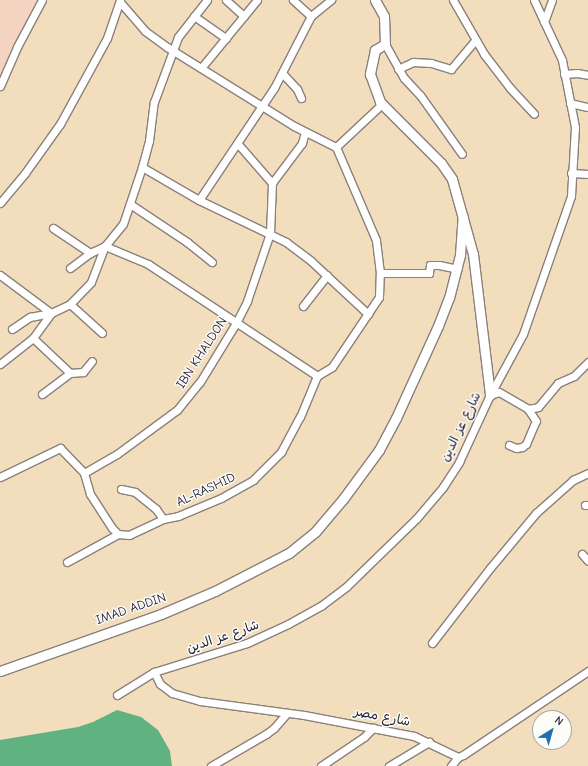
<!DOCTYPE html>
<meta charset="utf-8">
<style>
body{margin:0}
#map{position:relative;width:588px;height:766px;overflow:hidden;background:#f2ddbd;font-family:"Comic Neue","Playpen Sans Arabic",sans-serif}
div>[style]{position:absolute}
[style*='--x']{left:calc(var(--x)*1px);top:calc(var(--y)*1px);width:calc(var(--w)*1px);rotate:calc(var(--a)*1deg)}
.built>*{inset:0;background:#f4d3c0}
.forest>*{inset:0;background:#60b280}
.roads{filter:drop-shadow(1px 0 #8a807c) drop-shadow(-1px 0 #8a807c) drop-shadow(0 1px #8a807c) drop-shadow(0 -1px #8a807c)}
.minor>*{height:7px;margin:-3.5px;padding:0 3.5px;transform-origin:3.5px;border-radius:3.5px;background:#fff}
.tertiary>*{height:9px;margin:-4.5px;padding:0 4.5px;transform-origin:4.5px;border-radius:4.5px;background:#fff}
span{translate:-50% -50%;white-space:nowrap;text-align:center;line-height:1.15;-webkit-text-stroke:3px #fdfcf7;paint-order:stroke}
.street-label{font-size:13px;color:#22223b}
.north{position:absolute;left:532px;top:710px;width:40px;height:40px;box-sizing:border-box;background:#fdfcf7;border:1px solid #a5a5ac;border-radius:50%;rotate:37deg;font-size:11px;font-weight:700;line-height:16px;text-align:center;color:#22223b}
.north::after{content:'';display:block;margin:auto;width:14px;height:18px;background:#1f6fb2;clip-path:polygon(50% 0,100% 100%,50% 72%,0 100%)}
</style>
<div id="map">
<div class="built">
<i style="clip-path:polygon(0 0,40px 0,0 83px)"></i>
</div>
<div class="forest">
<i style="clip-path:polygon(117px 710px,141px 717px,158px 730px,170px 751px,172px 766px,0 766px,0 740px,78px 727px,93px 722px)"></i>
</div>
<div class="roads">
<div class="minor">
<i style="--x:226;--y:0;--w:24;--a:42"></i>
<i style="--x:293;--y:0;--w:24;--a:42"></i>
<i style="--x:453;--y:0;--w:62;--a:60.1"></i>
<i style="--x:484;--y:54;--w:43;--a:52.6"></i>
<i style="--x:510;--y:88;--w:35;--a:47"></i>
<i style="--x:120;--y:2;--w:38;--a:49"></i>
<i style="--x:145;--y:31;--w:27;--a:36"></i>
<i style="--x:167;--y:47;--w:150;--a:31.9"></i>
<i style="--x:294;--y:126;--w:47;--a:26.6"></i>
<i style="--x:336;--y:147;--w:63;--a:-43.1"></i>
<i style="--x:194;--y:16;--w:39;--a:35"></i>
<i style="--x:544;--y:22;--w:23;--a:-70"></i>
<i style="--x:385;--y:44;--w:39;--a:61"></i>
<i style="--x:404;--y:78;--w:23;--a:47"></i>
<i style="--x:420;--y:95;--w:72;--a:54.6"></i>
<i style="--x:201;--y:68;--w:88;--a:-50.5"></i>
<i style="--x:398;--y:69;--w:17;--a:-25"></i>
<i style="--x:413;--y:62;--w:18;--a:3"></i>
<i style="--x:431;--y:63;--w:21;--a:17"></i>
<i style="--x:451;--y:69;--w:38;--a:-50"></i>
<i style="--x:282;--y:73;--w:22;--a:47"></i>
<i style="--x:297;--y:89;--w:10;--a:66"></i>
<i style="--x:564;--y:74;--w:13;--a:-4"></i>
<i style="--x:577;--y:73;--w:11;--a:10"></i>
<i style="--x:0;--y:86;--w:43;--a:-66.4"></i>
<i style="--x:17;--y:47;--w:53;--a:-62"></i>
<i style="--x:570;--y:103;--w:18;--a:13"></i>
<i style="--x:238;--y:144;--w:52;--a:48.9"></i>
<i style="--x:142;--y:167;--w:66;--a:30.1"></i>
<i style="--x:199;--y:200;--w:97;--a:25.8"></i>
<i style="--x:286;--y:242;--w:31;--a:37"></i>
<i style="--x:311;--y:261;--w:78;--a:42.9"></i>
<i style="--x:571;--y:173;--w:17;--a:3"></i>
<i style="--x:199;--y:200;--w:135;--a:-56.2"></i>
<i style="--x:274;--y:88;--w:81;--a:-62.8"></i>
<i style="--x:311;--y:16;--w:26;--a:-39"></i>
<i style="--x:0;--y:203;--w:39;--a:-50"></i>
<i style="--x:25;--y:173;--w:60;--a:-54.5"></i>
<i style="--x:60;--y:124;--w:98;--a:-61.3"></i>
<i style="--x:107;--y:38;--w:40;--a:-71.1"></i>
<i style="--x:130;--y:204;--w:69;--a:33.7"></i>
<i style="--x:187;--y:242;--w:32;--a:39"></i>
<i style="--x:53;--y:228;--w:45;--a:34"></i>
<i style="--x:90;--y:253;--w:17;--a:-25"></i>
<i style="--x:105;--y:246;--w:47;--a:22.7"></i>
<i style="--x:148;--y:264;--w:203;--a:33.5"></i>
<i style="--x:70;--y:268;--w:25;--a:-37"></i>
<i style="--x:380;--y:273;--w:49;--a:0"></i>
<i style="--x:429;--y:273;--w:8;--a:-83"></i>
<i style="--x:430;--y:265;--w:9;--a:0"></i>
<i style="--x:439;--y:265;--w:19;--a:12"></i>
<i style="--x:0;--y:275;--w:64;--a:36.7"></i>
<i style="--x:70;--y:304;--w:43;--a:42.2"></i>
<i style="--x:303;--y:306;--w:39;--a:-52"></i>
<i style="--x:12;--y:329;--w:22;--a:-34"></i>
<i style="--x:30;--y:317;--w:21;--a:-11"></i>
<i style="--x:33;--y:338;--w:51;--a:43.4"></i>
<i style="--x:70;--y:373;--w:35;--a:143"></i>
<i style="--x:0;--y:364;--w:42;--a:-38.2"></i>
<i style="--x:33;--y:338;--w:31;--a:-54"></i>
<i style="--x:51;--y:313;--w:21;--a:-25"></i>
<i style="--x:70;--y:304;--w:30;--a:-46"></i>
<i style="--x:91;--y:282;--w:39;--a:-69"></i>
<i style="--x:105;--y:246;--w:28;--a:-51"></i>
<i style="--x:123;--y:224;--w:60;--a:-71.6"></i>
<i style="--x:142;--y:167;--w:27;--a:-75"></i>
<i style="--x:149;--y:141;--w:39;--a:-83"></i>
<i style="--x:154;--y:102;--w:69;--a:-69.7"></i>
<i style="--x:178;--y:37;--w:47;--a:-51.9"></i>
<i style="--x:70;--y:373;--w:13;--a:-4"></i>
<i style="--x:83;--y:372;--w:14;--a:-51"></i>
<i style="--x:317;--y:376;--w:17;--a:-31"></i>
<i style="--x:332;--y:367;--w:84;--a:-56.1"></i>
<i style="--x:379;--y:297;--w:24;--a:-88"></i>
<i style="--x:380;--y:273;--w:33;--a:-97"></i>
<i style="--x:376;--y:240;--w:101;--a:-113.3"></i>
<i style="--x:490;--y:395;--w:9;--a:-18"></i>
<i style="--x:499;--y:392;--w:34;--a:30"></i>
<i style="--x:528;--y:409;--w:10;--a:-11"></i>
<i style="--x:538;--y:407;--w:31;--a:-50"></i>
<i style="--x:558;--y:383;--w:17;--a:-24"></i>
<i style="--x:574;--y:376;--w:20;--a:-45"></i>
<i style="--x:509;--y:445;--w:8;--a:23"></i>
<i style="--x:516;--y:448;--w:6;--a:-9"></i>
<i style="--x:522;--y:447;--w:5;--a:-37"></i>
<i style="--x:526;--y:444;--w:25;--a:-67"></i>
<i style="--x:536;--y:421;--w:14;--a:-124"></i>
<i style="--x:84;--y:473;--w:22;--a:74"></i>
<i style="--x:90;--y:494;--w:40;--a:57.1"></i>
<i style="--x:112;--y:528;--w:8;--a:45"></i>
<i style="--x:118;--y:534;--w:11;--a:5"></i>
<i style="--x:129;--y:535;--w:38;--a:-25"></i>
<i style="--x:163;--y:519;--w:15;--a:-11"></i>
<i style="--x:178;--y:516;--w:47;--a:-22.7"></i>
<i style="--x:221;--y:498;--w:37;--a:-29"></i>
<i style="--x:253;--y:480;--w:40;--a:-45"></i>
<i style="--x:281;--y:452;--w:40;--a:-62"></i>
<i style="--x:300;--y:417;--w:44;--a:-67.5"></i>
<i style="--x:0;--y:477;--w:67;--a:-25.8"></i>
<i style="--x:60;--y:448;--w:35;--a:46"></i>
<i style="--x:84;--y:473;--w:38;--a:-30"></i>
<i style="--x:117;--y:454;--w:74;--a:-36.3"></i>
<i style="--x:177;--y:410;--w:36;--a:-51"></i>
<i style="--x:200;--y:382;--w:69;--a:-58.6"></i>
<i style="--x:236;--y:323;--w:25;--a:-63"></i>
<i style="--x:247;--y:301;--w:72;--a:-71.3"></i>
<i style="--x:270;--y:233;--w:50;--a:-87.7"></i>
<i style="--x:272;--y:183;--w:50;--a:-53.1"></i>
<i style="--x:302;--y:143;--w:11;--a:-75"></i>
<i style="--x:121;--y:489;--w:14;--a:12"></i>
<i style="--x:135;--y:492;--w:27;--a:39"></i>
<i style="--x:156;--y:509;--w:12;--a:55"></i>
<i style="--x:585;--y:505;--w:3;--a:0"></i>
<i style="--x:582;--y:554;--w:9;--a:49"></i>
<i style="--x:67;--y:562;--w:58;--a:-28.8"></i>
<i style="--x:432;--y:643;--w:95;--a:-52.3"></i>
<i style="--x:490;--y:568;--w:72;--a:-50.1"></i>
<i style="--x:536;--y:513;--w:50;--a:-41.7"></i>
<i style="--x:573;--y:480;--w:17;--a:-25"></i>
<i style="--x:154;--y:672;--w:13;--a:63"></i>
<i style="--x:160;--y:684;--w:15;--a:37"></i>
<i style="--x:172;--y:693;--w:29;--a:16"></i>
<i style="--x:200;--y:701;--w:105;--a:7.7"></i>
<i style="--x:304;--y:715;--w:112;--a:10.8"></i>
<i style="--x:414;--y:736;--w:49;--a:25.5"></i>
<i style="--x:458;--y:757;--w:5;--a:-22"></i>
<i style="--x:463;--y:755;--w:151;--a:-33.9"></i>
<i style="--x:117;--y:695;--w:44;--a:-31.9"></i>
<i style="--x:154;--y:672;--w:97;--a:-17.3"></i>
<i style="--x:247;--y:643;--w:45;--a:-24.9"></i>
<i style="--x:288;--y:624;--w:39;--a:-29"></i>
<i style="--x:322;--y:605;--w:31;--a:-37"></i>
<i style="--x:347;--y:586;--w:96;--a:-44.2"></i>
<i style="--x:416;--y:519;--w:42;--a:-49.8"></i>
<i style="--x:443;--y:487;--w:30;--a:-57"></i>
<i style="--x:459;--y:462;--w:74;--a:-65.2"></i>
<i style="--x:490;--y:395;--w:69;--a:-61.6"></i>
<i style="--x:523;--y:334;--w:146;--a:-70.8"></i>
<i style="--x:571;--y:196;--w:69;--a:-86.7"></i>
<i style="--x:575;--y:127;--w:68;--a:-101"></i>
<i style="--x:562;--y:60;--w:66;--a:-115"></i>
<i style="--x:211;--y:766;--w:64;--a:-30.2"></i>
<i style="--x:266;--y:734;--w:10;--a:-37"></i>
<i style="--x:274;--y:728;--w:20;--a:-49"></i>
<i style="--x:321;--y:766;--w:52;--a:-34"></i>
<i style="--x:364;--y:737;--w:13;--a:-45"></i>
<i style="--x:389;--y:766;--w:47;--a:-31"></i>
<i style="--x:451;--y:766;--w:11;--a:-52"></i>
</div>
<div class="tertiary">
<i style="--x:375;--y:0;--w:18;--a:61"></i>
<i style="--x:384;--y:16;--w:28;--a:88"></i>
<i style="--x:385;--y:44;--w:12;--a:149"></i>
<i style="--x:375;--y:50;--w:25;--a:102"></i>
<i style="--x:370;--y:74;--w:30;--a:70"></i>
<i style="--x:380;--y:102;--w:86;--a:45"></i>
<i style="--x:441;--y:163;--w:19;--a:55"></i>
<i style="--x:452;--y:179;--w:78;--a:74.4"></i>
<i style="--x:473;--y:254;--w:142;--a:83.1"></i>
<i style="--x:0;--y:671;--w:171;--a:-19.5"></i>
<i style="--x:161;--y:614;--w:59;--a:-23.1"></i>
<i style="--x:215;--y:591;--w:83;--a:-27.2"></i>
<i style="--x:289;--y:553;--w:33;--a:-39"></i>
<i style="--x:315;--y:532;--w:43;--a:-49.7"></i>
<i style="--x:343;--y:499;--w:61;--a:-53.7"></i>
<i style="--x:379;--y:450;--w:36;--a:-62"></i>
<i style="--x:396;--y:418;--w:101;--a:-65.5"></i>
<i style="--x:438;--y:326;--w:30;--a:-69"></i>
<i style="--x:449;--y:298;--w:44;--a:-75.7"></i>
<i style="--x:460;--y:255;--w:39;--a:-86"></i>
</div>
</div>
<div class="street-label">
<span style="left:202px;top:353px;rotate:-57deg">IBN KHALDON</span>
<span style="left:461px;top:427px;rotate:-64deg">شارع عز الدين</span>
<span style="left:206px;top:490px;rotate:-25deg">AL-RASHID</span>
<span style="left:131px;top:609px;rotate:-19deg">IMAD ADDIN</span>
<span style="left:223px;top:637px;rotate:-19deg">شارع عز الدين</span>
<span style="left:382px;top:717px;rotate:11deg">شارع مصر</span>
</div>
<div class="north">N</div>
</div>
